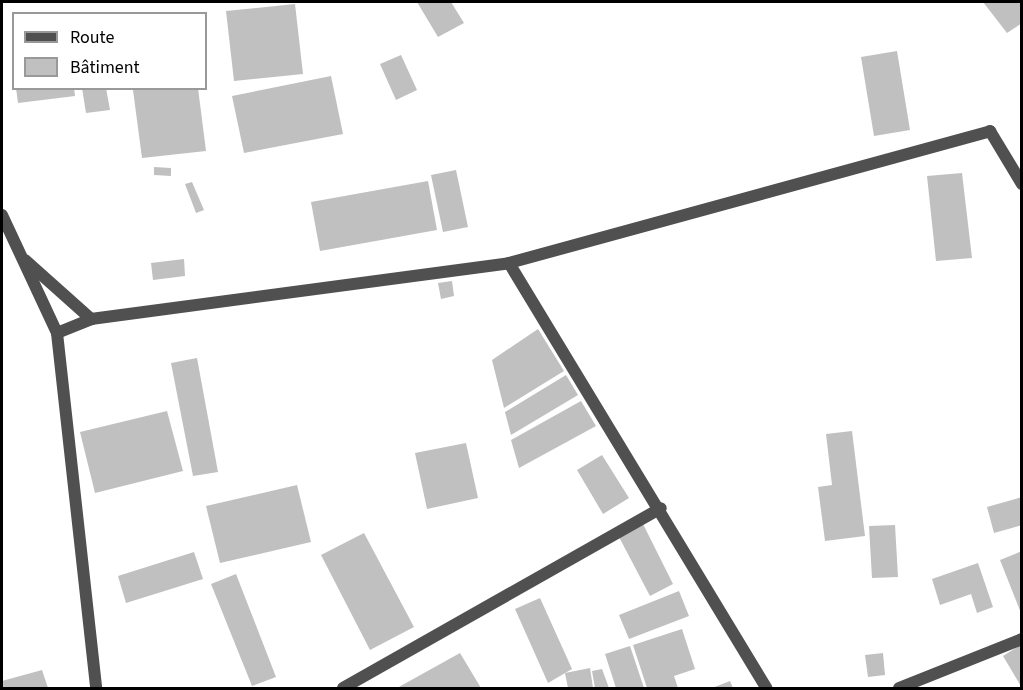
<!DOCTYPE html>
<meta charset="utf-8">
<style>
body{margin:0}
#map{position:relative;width:1023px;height:690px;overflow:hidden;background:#fff;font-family:"Source Sans 3",sans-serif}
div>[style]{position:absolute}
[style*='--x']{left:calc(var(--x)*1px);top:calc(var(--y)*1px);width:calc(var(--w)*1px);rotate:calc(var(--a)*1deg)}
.building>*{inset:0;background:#c0c0c0}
.street>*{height:12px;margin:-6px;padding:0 6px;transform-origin:6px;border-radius:6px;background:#505050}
span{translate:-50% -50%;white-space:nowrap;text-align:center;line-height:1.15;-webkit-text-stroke:4.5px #fff;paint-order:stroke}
.frame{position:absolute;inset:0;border:3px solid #000;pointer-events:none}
.legend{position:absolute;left:12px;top:12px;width:195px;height:78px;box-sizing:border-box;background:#fff;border:2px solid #999;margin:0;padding:8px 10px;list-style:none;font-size:18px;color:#000}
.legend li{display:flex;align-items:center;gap:12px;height:30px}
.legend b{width:30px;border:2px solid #999}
</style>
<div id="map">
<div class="building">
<i style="clip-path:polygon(417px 2px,451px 2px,464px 23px,438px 37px)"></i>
<i style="clip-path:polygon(983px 2px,1022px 2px,1022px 23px,1007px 33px)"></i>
<i style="clip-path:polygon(295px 4px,303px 74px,234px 81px,226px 11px)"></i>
<i style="clip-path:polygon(897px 51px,910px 130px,874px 136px,861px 57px)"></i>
<i style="clip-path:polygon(401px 55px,417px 90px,396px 100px,380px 64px)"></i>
<i style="clip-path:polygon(331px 76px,343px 134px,244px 153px,232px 96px)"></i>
<i style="clip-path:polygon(16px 88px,74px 88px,75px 96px,18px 103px)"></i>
<i style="clip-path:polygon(82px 88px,106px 88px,110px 110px,86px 113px)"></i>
<i style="clip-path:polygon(198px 88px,206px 151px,142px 158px,133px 90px)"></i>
<i style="clip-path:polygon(154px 167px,171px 168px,171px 176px,154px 175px)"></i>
<i style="clip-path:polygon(456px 170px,468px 227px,443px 232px,431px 175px)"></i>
<i style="clip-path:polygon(962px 173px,972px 258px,936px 261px,927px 176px)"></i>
<i style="clip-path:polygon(428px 181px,437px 230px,320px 251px,311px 202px)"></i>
<i style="clip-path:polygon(192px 182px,204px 210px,196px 213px,185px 184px)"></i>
<i style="clip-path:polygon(184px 259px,185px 276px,153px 280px,151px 263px)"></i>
<i style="clip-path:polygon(452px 281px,454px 296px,441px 299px,438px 283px)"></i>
<i style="clip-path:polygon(538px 329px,564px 371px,504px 408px,492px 360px)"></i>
<i style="clip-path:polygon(197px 358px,218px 472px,193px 476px,171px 363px)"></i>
<i style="clip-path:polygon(566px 375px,578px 395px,511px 435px,505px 412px)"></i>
<i style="clip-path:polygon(581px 401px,596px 426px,519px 468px,511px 440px)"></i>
<i style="clip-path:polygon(167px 411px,183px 471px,95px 493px,80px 432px)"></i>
<i style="clip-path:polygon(852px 431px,865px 536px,825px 541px,818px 487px,832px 485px,826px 434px)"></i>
<i style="clip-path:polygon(466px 443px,478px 498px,427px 509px,415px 453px)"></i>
<i style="clip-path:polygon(602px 455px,629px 498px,603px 514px,577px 470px)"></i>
<i style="clip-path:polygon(297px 485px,311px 542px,220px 563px,206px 506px)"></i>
<i style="clip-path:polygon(1022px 497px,1022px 525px,994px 533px,987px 507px)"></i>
<i style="clip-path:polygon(643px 524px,673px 584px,650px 596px,619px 537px)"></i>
<i style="clip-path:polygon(895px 525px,898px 577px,872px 578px,869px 526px)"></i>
<i style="clip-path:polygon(364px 533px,414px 627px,370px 650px,321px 555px)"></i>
<i style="clip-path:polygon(1022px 551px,1022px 613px,1021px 613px,1000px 560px)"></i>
<i style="clip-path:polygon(194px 552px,203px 579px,126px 603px,118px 576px)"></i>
<i style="clip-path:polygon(978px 563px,993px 607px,977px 613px,971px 594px,940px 605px,932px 579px)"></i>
<i style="clip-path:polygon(236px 574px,276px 677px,252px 686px,211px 584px)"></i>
<i style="clip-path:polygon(679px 591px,689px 616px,629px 639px,619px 615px)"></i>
<i style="clip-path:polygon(540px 598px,572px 669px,548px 683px,515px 609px)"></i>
<i style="clip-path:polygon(682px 629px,695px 669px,674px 676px,678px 688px,647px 688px,633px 645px)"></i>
<i style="clip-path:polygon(1022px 644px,1022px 688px,1003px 656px)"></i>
<i style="clip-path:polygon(630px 646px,644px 688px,616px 688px,605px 654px)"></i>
<i style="clip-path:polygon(460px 653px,481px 688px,397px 688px)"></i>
<i style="clip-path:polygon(883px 653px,885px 675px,868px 677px,865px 655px)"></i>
<i style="clip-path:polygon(590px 668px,593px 688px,568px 688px,565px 673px)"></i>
<i style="clip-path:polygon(602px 669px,609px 688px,595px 688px,592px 671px)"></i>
<i style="clip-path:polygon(42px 670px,48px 688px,2px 688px,2px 681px)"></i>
<i style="clip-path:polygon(730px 681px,733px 688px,712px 688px)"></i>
</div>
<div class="street">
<i style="--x:2;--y:215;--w:130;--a:65"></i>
<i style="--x:57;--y:333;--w:357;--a:83.7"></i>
<i style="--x:25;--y:260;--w:89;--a:41.8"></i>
<i style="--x:509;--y:263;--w:497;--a:58.8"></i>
<i style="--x:57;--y:333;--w:37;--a:-22"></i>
<i style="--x:91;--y:319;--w:422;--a:-7.6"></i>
<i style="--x:509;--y:263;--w:499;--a:-15.3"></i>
<i style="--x:990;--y:131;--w:62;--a:58.9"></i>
<i style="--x:343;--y:688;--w:365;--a:-29.5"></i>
<i style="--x:899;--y:688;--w:132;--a:-21.7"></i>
</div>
<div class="frame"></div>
<ul class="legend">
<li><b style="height:8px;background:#505050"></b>Route</li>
<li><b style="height:16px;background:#c0c0c0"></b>Bâtiment</li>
</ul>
</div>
